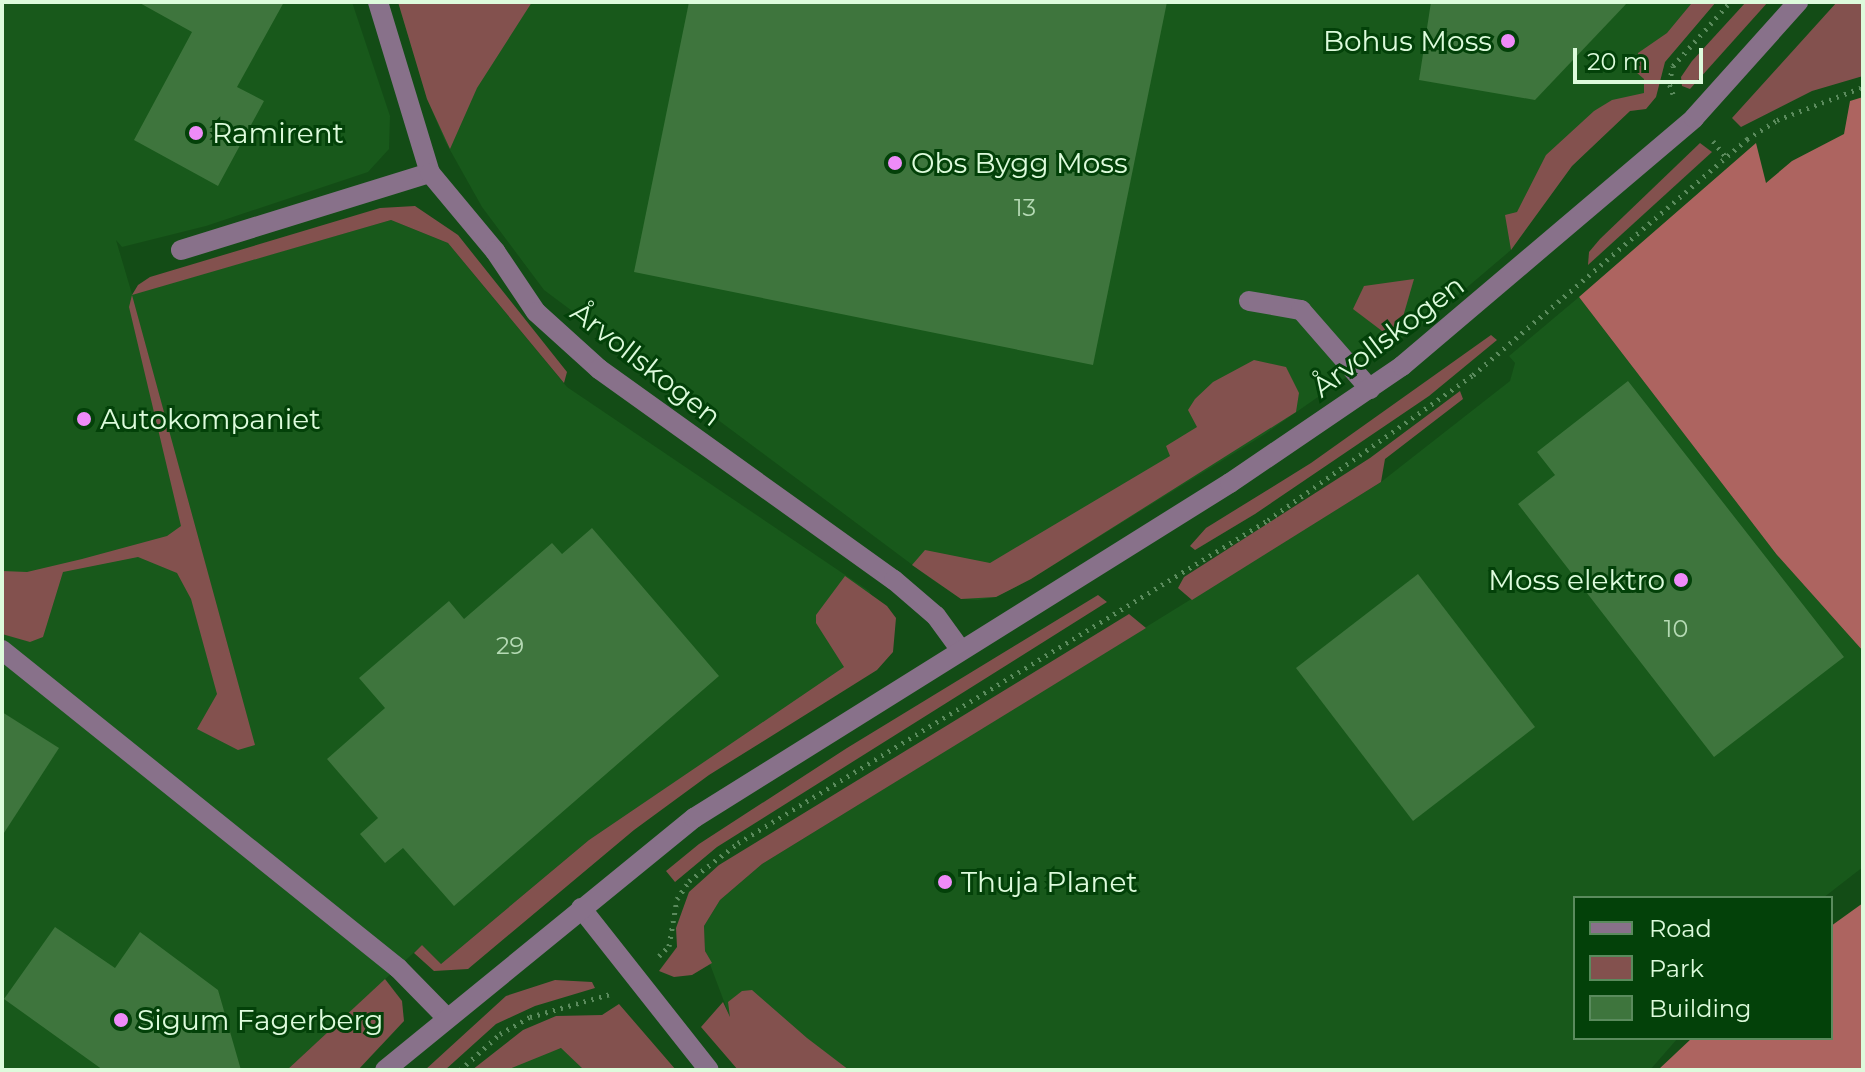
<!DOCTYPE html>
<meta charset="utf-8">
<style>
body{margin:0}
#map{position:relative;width:1865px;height:1072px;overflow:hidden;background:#134c16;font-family:Montserrat,sans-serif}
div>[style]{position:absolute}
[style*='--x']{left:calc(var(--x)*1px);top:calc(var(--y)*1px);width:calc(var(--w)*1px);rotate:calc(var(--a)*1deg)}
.built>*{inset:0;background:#18591b}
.green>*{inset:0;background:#83514e}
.forest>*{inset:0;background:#ad6460}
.building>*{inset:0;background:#3e753d}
.path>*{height:5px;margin-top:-2.5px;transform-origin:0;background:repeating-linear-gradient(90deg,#5b8b5d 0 2px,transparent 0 8px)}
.service>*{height:20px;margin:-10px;padding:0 10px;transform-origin:10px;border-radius:10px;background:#88718a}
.minor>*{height:20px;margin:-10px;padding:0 10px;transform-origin:10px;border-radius:10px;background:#88718a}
.dots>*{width:22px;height:22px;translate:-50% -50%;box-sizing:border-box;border:4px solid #034109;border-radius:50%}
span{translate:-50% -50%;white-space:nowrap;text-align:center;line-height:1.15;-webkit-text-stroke:6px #034109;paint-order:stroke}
.number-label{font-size:24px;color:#b5dab4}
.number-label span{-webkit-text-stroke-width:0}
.poi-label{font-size:28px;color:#ddfbdc}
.right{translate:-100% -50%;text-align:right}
.left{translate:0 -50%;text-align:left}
.street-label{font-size:28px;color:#ddfbdc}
.frame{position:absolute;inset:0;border:4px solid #ddfbdc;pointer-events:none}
.legend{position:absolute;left:1573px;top:896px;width:260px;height:144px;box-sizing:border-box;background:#034109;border:2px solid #5a8b5d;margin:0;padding:10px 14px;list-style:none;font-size:24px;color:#ddfbdc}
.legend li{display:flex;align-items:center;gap:16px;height:40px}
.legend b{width:40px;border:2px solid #5a8b5d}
.scale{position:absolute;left:1573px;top:48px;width:130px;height:36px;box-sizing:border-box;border:4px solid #ddfbdc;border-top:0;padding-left:10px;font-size:24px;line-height:28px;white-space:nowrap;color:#ddfbdc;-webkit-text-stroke:6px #034109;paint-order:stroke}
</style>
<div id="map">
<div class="built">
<i style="clip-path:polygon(2px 2px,352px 2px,390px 116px,389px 149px,368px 172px,206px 226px,122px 247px,116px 240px,132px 294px,391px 220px,448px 243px,567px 387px,869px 591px,892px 636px,589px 840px,441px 964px,422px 945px,287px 1070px,2px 1070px)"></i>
<i style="clip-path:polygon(398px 2px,1716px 2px,1665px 62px,1656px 97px,1646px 109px,1630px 111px,1572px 166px,1511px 250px,1431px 318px,1265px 434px,1031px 579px,996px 597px,978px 600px,961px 599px,930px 578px,544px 290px,482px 207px,445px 141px,427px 99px)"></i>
<i style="clip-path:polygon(1579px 297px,1777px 555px,1863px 651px,1863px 867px,1823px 898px,1575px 898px,1575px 1038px,1678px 1038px,1650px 1070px,773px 1070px,731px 1020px,705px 951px,704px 926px,720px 900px,762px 864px,1381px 482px,1510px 381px,1515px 363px,1509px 356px)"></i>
<i style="clip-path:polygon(562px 1048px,584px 1070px,507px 1070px,513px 1064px)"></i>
</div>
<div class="green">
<i style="clip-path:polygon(398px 2px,532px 2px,477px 88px,450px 149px,427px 99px)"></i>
<i style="clip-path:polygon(1716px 2px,1665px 62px,1656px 97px,1646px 109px,1630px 111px,1572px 166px,1511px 250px,1505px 215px,1517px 212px,1546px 155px,1594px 111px,1612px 100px,1644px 93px,1644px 79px,1636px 72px,1638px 53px,1667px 33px,1691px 4px)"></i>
<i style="clip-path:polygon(1746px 2px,1768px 2px,1690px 89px,1682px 86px,1681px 77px,1692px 61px)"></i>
<i style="clip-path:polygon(1837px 2px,1863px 2px,1863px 76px,1812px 91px,1741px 127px,1732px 118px)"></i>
<i style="clip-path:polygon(1700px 143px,1712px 152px,1588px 265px,1589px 252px,1600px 239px)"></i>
<i style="clip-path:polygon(415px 206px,458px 235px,567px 372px,564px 383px,448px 243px,391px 220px,132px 295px,255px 745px,238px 750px,197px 729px,217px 694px,191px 599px,177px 573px,138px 557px,63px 572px,43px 637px,30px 642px,2px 634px,2px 571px,27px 572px,82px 559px,167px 536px,181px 526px,129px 307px,132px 295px,138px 285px,150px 277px,380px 208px)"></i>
<i style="clip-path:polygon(1414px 279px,1398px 334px,1386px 334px,1353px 309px,1364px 286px)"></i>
<i style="clip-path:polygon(1491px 335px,1497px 340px,1429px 396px,1255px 514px,1195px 550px,1190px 546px,1206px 528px,1311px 463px)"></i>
<i style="clip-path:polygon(1254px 360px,1286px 367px,1299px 393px,1296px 412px,1031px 579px,996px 597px,961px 599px,912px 565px,925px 550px,990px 563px,1170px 456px,1166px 446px,1197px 427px,1188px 410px,1195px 399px,1213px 382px)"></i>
<i style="clip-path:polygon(1460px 391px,1463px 399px,1385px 459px,1381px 482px,1192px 600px,1178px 588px,1184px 577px,1370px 458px)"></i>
<i style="clip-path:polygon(845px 576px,887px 606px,896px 618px,893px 652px,877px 670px,709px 775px,634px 830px,468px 969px,434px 971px,414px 953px,422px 945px,441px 964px,589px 840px,844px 667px,816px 623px,816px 615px)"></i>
<i style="clip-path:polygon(1098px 595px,1107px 602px,717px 847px,675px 882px,666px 871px,699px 844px,847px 748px)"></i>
<i style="clip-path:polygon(1129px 614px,1146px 628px,762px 864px,720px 900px,704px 926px,705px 951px,712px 963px,692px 975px,674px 977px,659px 971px,677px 947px,676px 928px,689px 892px,719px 865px)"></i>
<i style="clip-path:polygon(385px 979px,402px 1001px,404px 1021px,358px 1070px,287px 1070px)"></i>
<i style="clip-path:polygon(555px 980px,592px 982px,595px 988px,535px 1006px,496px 1024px,445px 1070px,425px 1070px,506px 996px)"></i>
<i style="clip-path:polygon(752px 990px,807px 1038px,849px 1070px,738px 1070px,701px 1027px,723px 1002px,730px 1017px,728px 1002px,742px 991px)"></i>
<i style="clip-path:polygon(619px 1004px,676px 1070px,584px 1070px,561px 1048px,507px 1070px,472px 1070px,523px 1030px,556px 1016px,602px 1015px)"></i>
</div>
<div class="forest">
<i style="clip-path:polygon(1863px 97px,1863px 651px,1777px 555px,1579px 297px,1756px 143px,1766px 183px,1792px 161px,1844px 134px,1850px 101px)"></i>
<i style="clip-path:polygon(1863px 903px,1863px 1070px,1658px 1070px,1692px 1038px,1831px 1038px,1831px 926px)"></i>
</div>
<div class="building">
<i style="clip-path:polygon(138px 2px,284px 2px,237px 87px,264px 101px,218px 186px,134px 140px,192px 32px)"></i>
<i style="clip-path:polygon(689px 2px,1167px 2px,1093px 365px,634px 272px)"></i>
<i style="clip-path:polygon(1431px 2px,1628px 2px,1535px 100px,1419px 80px)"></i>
<i style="clip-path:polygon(1628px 381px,1844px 657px,1714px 757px,1518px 504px,1555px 475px,1537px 452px)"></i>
<i style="clip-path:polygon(592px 528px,719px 676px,454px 906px,403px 848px,385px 863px,360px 834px,378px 818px,327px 759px,385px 708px,359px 678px,449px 601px,464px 619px,552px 543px,562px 554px)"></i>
<i style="clip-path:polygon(1418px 574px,1535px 727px,1413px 821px,1296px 668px)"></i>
<i style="clip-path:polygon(2px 712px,59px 748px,2px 836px)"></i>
<i style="clip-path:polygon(55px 927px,115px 968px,140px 932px,218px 990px,241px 1070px,103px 1070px,4px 999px)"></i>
</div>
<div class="path">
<i style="--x:1673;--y:94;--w:12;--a:-110"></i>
<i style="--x:1669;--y:83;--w:17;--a:-77"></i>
<i style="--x:1673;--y:66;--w:86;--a:-48.3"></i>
<i style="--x:1713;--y:141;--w:19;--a:51"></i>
<i style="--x:659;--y:956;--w:14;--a:-45"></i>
<i style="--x:669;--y:946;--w:48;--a:-80.3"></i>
<i style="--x:677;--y:899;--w:22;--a:-56"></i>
<i style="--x:689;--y:881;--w:62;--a:-37.8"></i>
<i style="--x:738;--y:843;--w:621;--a:-31.36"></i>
<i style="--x:1268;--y:520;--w:251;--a:-35.3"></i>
<i style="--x:1473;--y:375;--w:362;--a:-40.7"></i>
<i style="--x:1747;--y:139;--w:36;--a:-32"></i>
<i style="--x:1777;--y:120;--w:92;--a:-21"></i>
<i style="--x:460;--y:1070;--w:54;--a:-42"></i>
<i style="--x:500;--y:1034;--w:34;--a:-30"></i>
<i style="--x:530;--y:1017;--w:83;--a:-16"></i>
</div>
<div class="service">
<i style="--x:181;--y:250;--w:261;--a:-17.2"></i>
<i style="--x:1249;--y:301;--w:53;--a:9.8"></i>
<i style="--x:1301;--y:310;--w:105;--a:48.9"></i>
<i style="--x:2;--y:650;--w:508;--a:38.77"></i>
<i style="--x:398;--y:968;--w:69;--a:45.6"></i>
</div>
<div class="minor">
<i style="--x:378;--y:2;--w:179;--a:73.1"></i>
<i style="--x:430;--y:173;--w:102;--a:50.2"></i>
<i style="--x:495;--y:251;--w:73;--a:56.1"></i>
<i style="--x:536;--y:312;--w:85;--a:42.1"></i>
<i style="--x:599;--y:369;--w:363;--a:35.6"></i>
<i style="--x:894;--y:580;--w:55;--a:40.6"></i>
<i style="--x:936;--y:616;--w:41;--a:54"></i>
<i style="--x:581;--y:908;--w:206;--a:51.7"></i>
<i style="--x:385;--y:1070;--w:399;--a:-39.2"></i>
<i style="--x:694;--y:818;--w:632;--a:-32.01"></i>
<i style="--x:1230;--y:483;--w:208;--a:-34.2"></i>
<i style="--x:1402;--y:366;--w:383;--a:-40.3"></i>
<i style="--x:1694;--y:118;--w:156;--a:-48.1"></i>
</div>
<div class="dots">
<i style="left:1508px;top:41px;background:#ee8bf8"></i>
<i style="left:196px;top:133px;background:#ee8bf8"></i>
<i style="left:895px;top:163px;background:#ee8bf8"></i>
<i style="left:84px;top:419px;background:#ee8bf8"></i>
<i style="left:1681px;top:580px;background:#ee8bf8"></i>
<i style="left:945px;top:882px;background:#ee8bf8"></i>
<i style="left:121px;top:1020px;background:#ee8bf8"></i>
</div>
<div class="number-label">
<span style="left:1025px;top:208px">13</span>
<span style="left:1676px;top:629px">10</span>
<span style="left:510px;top:646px">29</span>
</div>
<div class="poi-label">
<span class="right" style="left:1492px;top:41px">Bohus Moss</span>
<span class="left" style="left:212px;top:133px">Ramirent</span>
<span class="left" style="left:911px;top:163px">Obs Bygg Moss</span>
<span class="left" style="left:100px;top:419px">Autokompaniet</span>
<span class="right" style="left:1665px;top:580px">Moss elektro</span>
<span class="left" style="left:961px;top:882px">Thuja Planet</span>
<span class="left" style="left:137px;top:1020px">Sigum Fagerberg</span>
</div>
<div class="street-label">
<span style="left:1388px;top:336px;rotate:-37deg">Årvollskogen</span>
<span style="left:646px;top:364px;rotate:38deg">Årvollskogen</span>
</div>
<div class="frame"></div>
<ul class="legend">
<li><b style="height:10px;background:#88718a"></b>Road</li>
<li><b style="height:22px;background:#83514e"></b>Park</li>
<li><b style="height:22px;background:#3e753d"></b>Building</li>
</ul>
<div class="scale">20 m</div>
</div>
